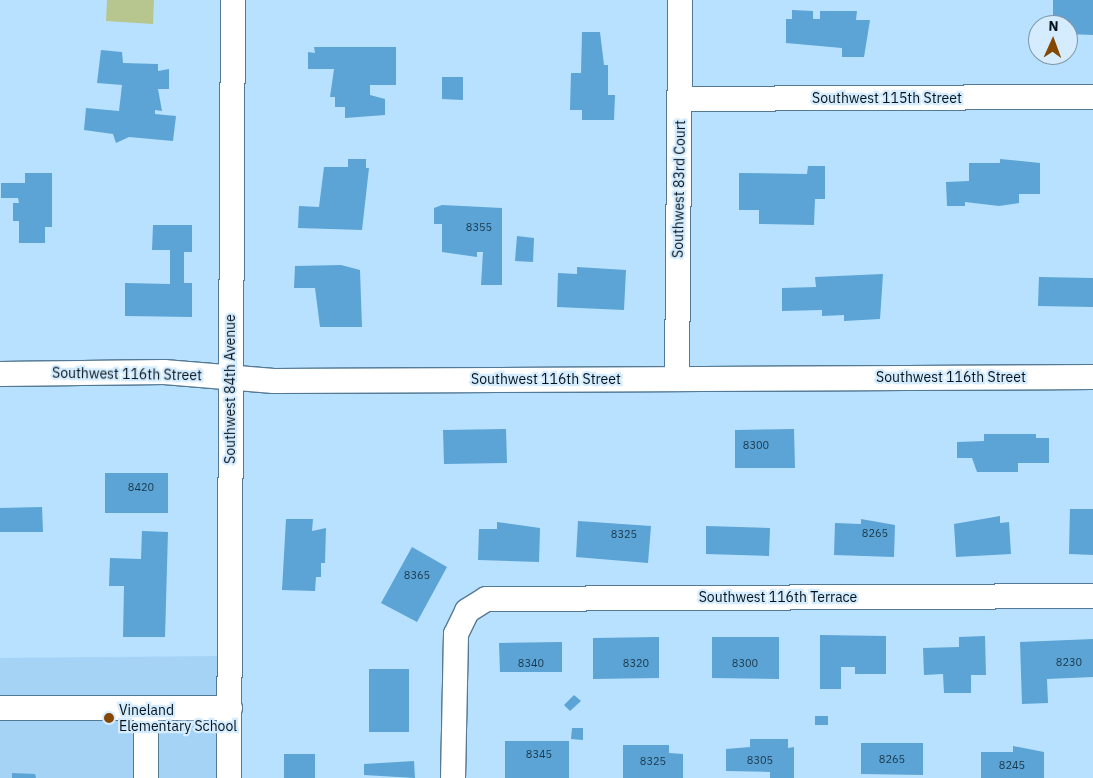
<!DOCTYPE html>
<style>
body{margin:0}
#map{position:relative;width:1093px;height:778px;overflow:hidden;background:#b8e1ff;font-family:"IBM Plex Sans",sans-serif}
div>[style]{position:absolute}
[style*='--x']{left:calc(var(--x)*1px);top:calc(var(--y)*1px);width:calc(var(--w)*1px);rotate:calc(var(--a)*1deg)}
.built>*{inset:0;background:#a5d3f6}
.green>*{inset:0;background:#b7c68e}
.building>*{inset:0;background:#5ba4d5}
.roads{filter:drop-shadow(1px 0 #547994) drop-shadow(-1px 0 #547994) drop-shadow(0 1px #547994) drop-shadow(0 -1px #547994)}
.minor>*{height:24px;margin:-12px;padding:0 12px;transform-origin:12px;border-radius:12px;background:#fff}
.dots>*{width:14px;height:14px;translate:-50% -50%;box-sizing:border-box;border:2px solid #d4ecfe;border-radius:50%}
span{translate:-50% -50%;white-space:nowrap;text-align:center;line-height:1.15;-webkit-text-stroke:4.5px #d4ecfe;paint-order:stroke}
.number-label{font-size:11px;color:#1a374b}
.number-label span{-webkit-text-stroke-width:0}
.street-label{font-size:14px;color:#05131d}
.poi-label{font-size:14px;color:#05131d}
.left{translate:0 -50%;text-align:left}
.north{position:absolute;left:1028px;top:15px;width:50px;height:50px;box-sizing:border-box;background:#d4ecfe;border:1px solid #8195a4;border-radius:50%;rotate:2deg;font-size:14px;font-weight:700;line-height:20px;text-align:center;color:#05131d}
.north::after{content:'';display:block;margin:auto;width:18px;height:22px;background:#844802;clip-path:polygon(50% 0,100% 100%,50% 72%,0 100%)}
</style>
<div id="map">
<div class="built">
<i style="clip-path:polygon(219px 656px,219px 778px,0 778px,0 658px)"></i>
</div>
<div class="green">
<i style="clip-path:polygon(107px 0,154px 0,153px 24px,106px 21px)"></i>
</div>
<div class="building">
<i style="clip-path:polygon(1053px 0,1093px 0,1093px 35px,1068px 34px,1068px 25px,1053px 25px)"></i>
<i style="clip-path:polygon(792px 10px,813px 11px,813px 19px,820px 19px,820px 11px,857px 11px,856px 20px,870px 20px,864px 57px,842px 57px,842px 48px,786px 43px,786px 19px,792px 19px)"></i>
<i style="clip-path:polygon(582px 32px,600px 32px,604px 65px,608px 65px,608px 95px,615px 95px,614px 120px,582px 120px,582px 110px,570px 110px,571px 73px,581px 73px)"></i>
<i style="clip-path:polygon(314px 47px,396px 47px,396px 85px,370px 85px,370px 95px,385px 99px,385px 115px,345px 118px,345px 107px,335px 107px,335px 97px,330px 97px,334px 69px,308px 69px,308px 52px,315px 53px)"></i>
<i style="clip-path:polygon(101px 50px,122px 52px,123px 63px,158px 64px,158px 71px,169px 69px,169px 89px,158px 89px,162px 111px,155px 110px,155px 114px,176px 116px,173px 141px,129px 137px,116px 143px,113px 134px,84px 130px,86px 108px,119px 111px,122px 85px,97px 83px)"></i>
<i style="clip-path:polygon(442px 77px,463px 77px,463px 100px,442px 99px)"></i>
<i style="clip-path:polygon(348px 159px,366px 159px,366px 168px,369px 168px,362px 230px,298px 228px,299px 206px,319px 207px,324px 167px,348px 167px)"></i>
<i style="clip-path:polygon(1000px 159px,1040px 163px,1040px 194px,1019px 194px,1019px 203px,999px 206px,965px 202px,965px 206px,947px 206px,946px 182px,969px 181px,969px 163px,1000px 163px)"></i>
<i style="clip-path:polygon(808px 166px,825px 166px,825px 199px,815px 199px,814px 225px,759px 224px,759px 210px,739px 210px,739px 173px,807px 174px)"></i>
<i style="clip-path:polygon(25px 173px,52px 173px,52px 227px,45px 227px,45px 243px,19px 243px,19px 221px,13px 221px,13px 203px,19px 203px,18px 198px,1px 198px,1px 183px,25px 183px)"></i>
<i style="clip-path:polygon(442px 205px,502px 208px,502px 285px,481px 285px,483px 252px,477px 252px,477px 257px,442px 252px,442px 224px,434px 224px,434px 208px)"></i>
<i style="clip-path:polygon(153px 225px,192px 225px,192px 252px,184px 252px,184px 283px,192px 283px,192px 317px,125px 316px,125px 283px,170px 284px,170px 250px,152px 250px)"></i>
<i style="clip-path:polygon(517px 236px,534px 238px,533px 262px,515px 261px)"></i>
<i style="clip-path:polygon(341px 265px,360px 270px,362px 327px,320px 327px,315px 288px,294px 288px,295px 266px)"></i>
<i style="clip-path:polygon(577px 267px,626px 270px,624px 310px,557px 307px,558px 273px,577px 274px)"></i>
<i style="clip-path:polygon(883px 274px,880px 319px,844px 321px,844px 315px,822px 316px,822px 310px,782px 311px,782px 288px,816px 287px,815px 277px)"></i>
<i style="clip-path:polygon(1039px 277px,1093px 278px,1093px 307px,1038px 306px)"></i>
<i style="clip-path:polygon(506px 429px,507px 463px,444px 464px,443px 430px)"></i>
<i style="clip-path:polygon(794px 429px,795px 468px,735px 468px,735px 430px)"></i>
<i style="clip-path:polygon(984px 434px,1036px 434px,1036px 438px,1049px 438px,1049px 463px,1018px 463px,1018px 472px,977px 472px,972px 458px,957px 458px,957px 442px,984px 441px)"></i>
<i style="clip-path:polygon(105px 473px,168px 473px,168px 513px,105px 513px)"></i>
<i style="clip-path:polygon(42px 507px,43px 532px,0 532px,0 508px)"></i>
<i style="clip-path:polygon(1070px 509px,1093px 509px,1093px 555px,1069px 554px)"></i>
<i style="clip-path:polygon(1000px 516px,1000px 523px,1009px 522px,1011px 554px,956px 557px,954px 524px)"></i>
<i style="clip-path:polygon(286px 519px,313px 519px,312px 531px,326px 528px,325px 563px,321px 563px,321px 577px,316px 577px,315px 591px,282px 590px)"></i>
<i style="clip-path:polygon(861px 519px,895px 525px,894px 557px,834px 555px,835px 523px,861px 524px)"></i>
<i style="clip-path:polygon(578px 521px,651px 526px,648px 563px,576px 557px)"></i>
<i style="clip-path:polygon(497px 522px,540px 528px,539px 562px,478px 560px,479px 529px,497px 529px)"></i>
<i style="clip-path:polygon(706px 526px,770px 528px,769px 556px,706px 554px)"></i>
<i style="clip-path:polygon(142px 531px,168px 532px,165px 637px,123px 637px,124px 586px,109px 586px,110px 558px,141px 559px)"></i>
<i style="clip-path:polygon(412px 547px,447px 567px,417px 622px,381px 603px)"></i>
<i style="clip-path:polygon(820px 635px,886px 636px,886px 674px,855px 674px,855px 667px,841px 667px,841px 689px,820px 689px)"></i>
<i style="clip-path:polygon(985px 636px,986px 675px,971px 675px,971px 693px,944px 693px,943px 674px,924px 675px,923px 648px,959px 647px,959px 637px)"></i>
<i style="clip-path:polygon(659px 637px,659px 678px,593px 679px,593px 638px)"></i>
<i style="clip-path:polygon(712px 637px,779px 637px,779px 679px,712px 678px)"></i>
<i style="clip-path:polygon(1093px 639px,1093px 677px,1047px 679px,1048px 703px,1022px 704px,1020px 642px)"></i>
<i style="clip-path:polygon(562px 642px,562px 672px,500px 672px,499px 643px)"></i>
<i style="clip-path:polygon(369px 669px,409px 669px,409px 732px,369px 732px)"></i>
<i style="clip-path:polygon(574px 695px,581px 701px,570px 711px,564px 705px)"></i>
<i style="clip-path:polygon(815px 716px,828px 716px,828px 725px,815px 725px)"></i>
<i style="clip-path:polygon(572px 728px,583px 728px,583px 740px,571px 739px)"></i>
<i style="clip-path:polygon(750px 739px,788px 739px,788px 748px,794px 747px,794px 778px,770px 778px,770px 772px,726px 771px,726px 749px,750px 747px)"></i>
<i style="clip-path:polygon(505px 741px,569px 741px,569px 778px,505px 778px)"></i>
<i style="clip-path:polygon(861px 743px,923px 743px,923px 775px,861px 774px)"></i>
<i style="clip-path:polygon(623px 745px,669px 745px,669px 753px,683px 754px,683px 778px,623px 778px)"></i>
<i style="clip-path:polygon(1013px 746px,1044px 752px,1044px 778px,981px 778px,981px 752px,1013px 752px)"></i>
<i style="clip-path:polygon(284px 754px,315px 754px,315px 778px,284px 778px)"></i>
<i style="clip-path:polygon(414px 761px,415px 778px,364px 775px,364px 764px)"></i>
<i style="clip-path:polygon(12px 773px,35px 774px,36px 778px,12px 778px)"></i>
</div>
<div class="roads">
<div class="minor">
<i style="--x:680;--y:99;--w:413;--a:-0.3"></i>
<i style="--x:0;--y:374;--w:164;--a:-0.7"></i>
<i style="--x:164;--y:372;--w:110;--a:4.7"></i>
<i style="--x:274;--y:381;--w:819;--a:-0.28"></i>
<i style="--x:677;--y:379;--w:379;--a:-89.5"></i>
<i style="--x:0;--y:708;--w:230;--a:0"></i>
<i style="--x:146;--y:708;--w:70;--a:90"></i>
<i style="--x:229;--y:778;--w:778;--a:-89.71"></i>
<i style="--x:453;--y:778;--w:144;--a:-88.8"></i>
<i style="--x:456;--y:634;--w:25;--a:-64"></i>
<i style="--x:467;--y:611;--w:22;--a:-32"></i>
<i style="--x:486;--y:599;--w:607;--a:-0.28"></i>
</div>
</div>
<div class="dots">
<i style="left:109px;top:718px;background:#844802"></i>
</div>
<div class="number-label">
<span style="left:479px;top:227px">8355</span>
<span style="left:756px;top:445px">8300</span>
<span style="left:141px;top:487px">8420</span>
<span style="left:875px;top:533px">8265</span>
<span style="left:624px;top:534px">8325</span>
<span style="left:417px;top:575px">8365</span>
<span style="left:1069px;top:662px">8230</span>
<span style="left:531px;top:663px">8340</span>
<span style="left:636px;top:663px">8320</span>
<span style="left:745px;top:663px">8300</span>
<span style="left:539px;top:754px">8345</span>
<span style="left:892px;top:759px">8265</span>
<span style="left:760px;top:760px">8305</span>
<span style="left:653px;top:761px">8325</span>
<span style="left:1012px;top:765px">8245</span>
</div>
<div class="street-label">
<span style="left:887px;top:98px">Southwest 115th Street</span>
<span style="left:679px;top:189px;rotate:-89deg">Southwest 83rd Court</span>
<span style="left:127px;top:374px;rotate:1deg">Southwest 116th Street</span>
<span style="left:951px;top:377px">Southwest 116th Street</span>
<span style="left:546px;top:379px">Southwest 116th Street</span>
<span style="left:230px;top:389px;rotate:-90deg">Southwest 84th Avenue</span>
<span style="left:778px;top:597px">Southwest 116th Terrace</span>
</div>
<div class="poi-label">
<span class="left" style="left:119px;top:718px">Vineland<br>Elementary School</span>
</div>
<div class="north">N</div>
</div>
